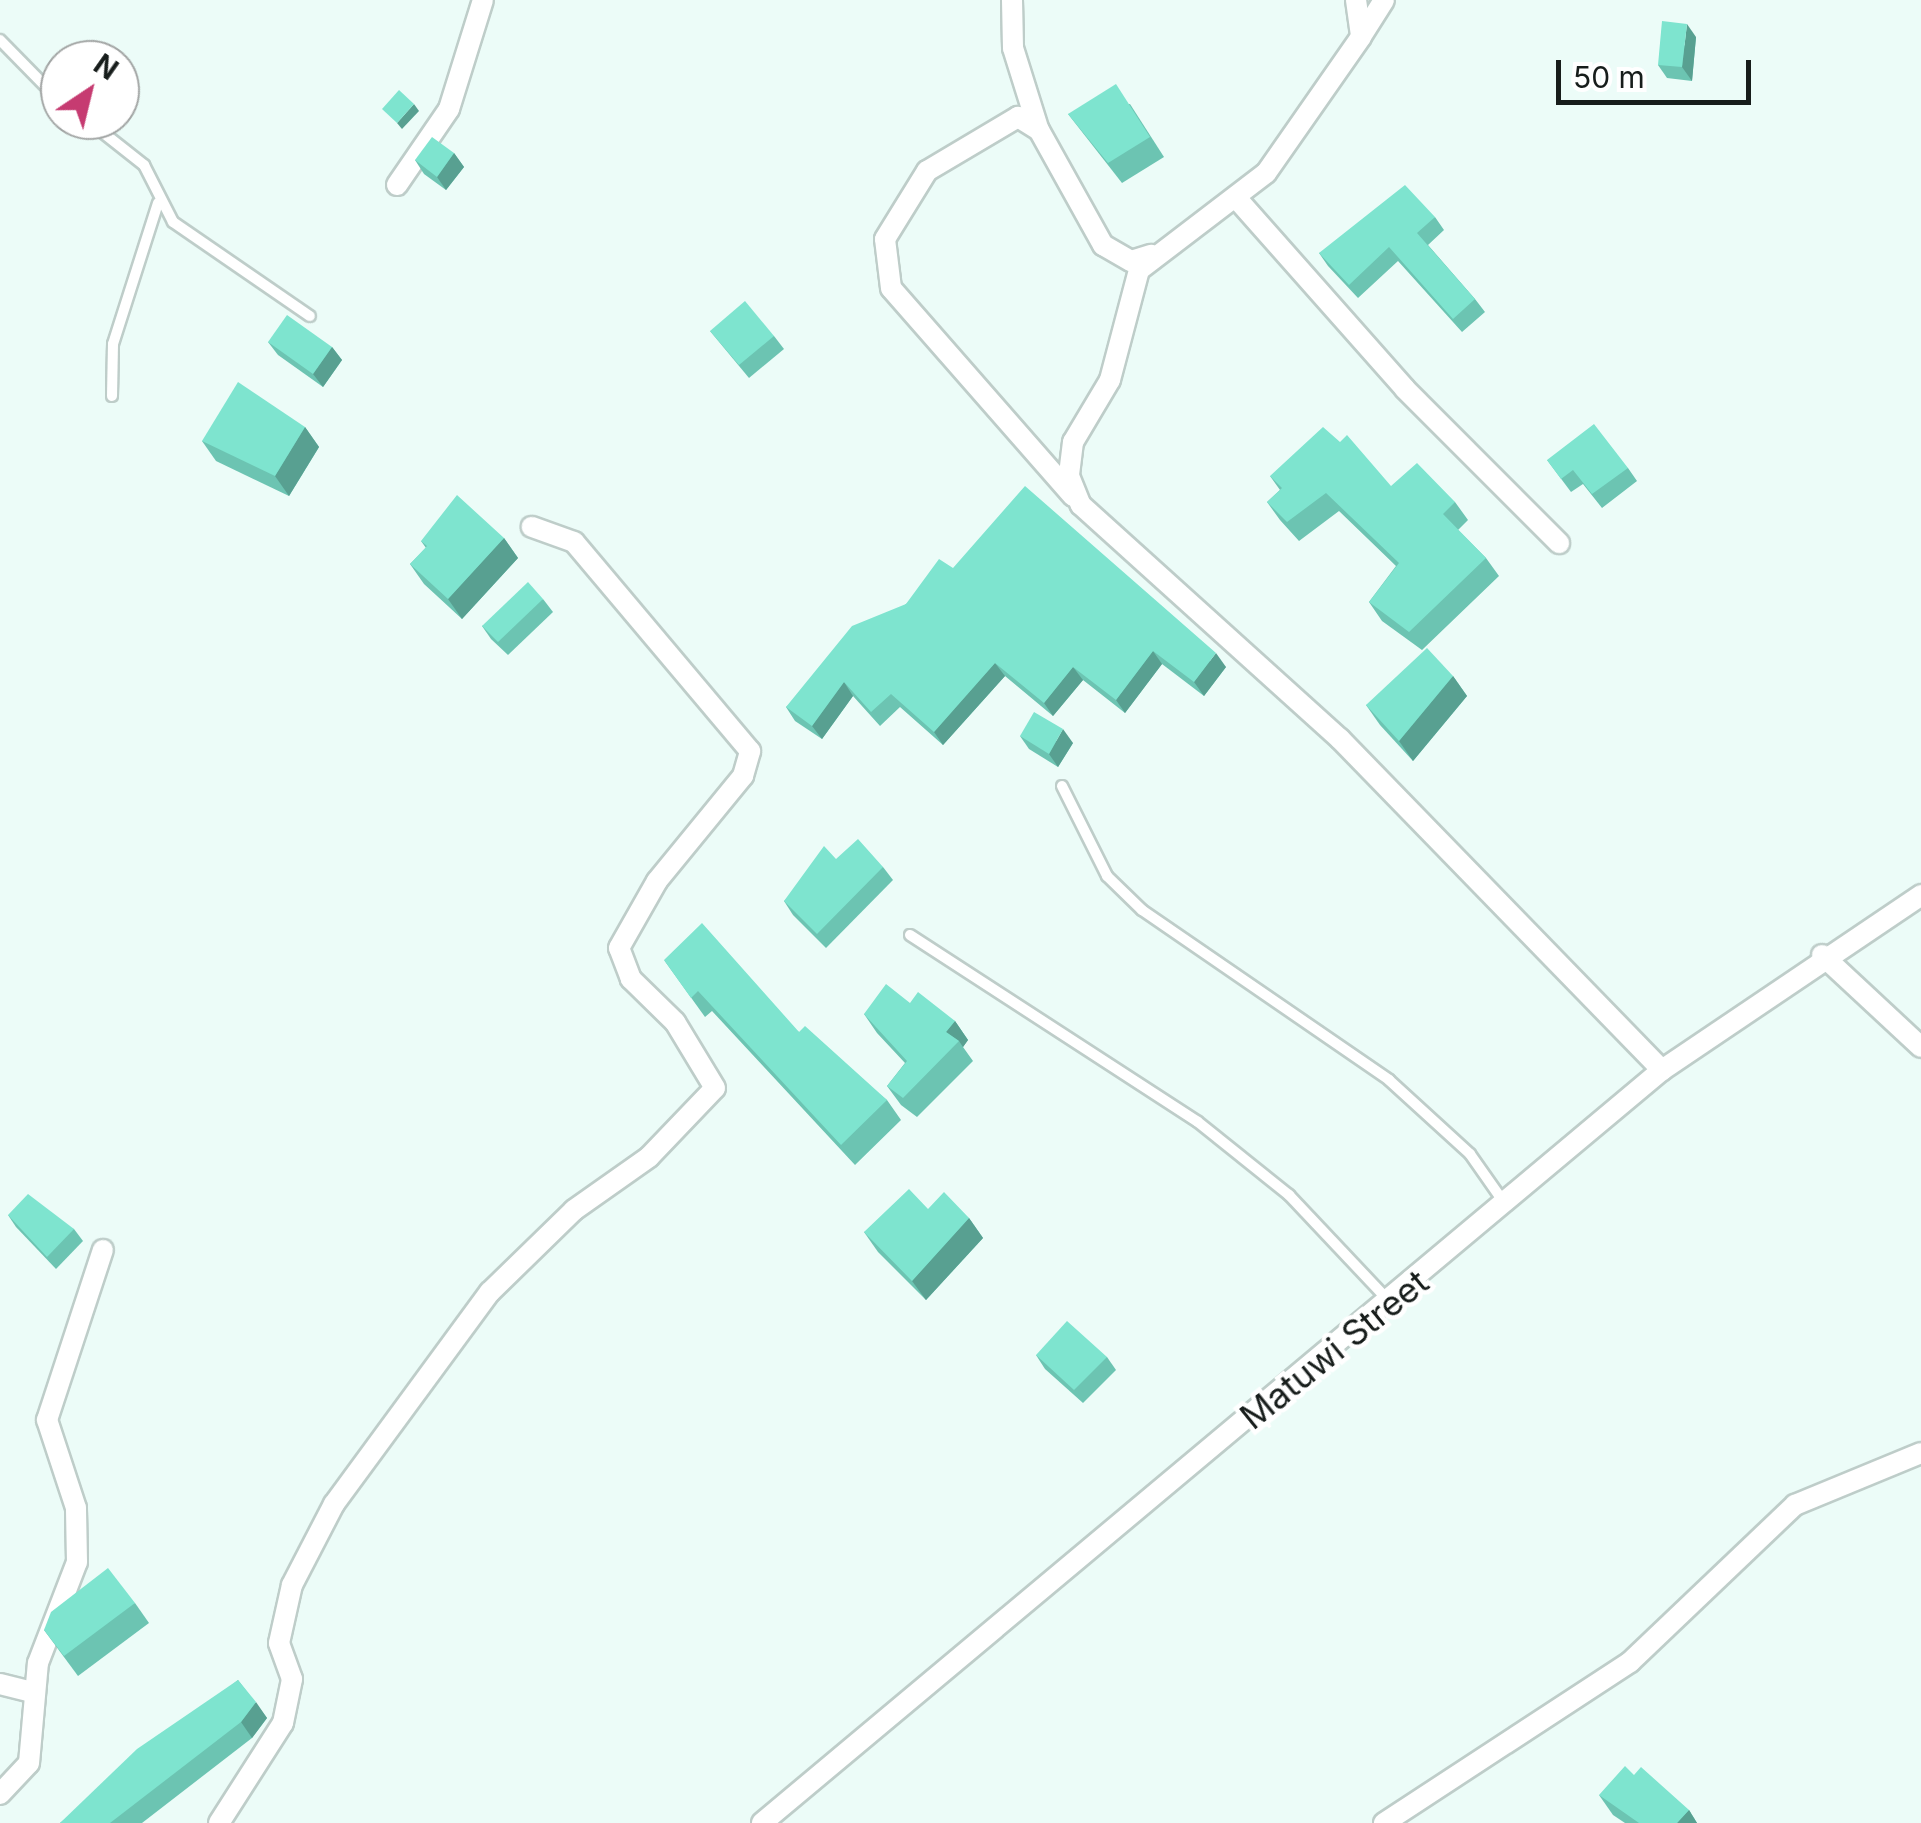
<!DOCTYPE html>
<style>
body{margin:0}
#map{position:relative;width:1921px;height:1823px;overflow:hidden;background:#ecfcf8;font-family:Inter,sans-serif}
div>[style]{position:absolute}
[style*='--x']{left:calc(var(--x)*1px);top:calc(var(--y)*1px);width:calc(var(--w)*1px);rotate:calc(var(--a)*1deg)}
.roads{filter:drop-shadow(2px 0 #becdc9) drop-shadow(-2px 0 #becdc9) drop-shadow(0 2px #becdc9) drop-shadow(0 -2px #becdc9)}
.service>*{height:10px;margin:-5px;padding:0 5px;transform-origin:5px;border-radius:5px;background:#fff}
.minor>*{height:20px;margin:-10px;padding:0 10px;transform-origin:10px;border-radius:10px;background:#fff}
.wall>*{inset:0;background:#6cc4b2}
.shaded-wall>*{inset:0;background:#58a091}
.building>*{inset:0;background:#7ee4cf}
span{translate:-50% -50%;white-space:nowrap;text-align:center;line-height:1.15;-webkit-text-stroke:9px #fff;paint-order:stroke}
.street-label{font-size:35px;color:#171d1b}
.north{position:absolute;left:40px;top:40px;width:100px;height:100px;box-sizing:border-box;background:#fff;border:2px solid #a2a5a4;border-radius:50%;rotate:35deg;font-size:28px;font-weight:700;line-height:40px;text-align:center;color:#171d1b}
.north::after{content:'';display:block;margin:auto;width:35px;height:45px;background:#c63b71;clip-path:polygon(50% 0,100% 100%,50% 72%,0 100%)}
.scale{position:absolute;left:1556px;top:60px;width:195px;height:45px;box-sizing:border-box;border:5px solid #171d1b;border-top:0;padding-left:12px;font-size:30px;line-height:35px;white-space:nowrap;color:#171d1b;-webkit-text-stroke:8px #fff;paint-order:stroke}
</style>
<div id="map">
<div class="roads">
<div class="service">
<i style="--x:0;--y:40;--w:86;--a:45.5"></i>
<i style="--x:87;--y:120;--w:73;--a:38.3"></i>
<i style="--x:144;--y:165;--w:64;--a:63"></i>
<i style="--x:173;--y:222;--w:166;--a:34.5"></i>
<i style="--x:112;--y:396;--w:52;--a:-88.9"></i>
<i style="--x:113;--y:344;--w:148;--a:-72.3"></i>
<i style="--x:1062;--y:786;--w:101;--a:63.4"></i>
<i style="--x:1107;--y:876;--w:49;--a:44.2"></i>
<i style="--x:1142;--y:910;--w:300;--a:34.5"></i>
<i style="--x:1389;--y:1080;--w:110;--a:42.4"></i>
<i style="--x:1470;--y:1154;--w:61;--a:55"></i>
<i style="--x:910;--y:935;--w:343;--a:33"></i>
<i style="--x:1198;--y:1122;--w:117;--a:38.7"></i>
<i style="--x:1289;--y:1195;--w:144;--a:46.7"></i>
</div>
<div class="minor">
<i style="--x:1012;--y:0;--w:48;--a:88.8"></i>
<i style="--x:1013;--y:48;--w:84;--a:72.6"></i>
<i style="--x:1356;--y:0;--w:37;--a:82"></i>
<i style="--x:1361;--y:37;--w:166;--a:124.9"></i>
<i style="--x:1266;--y:173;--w:160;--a:142.6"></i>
<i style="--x:1139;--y:270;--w:114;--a:104.8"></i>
<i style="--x:1110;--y:380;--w:72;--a:120.8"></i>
<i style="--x:1073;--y:442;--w:34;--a:97"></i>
<i style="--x:1069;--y:476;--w:31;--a:68"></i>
<i style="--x:1081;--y:505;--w:349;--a:42.1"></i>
<i style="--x:1340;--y:739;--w:462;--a:45.8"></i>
<i style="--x:1362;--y:35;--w:41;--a:-57.8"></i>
<i style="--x:397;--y:185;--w:92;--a:-55.6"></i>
<i style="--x:449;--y:109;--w:114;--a:-72.7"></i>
<i style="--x:1238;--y:200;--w:252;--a:48.5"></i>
<i style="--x:1405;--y:389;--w:218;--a:45"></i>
<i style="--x:1073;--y:496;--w:276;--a:-131.2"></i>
<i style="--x:891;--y:288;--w:49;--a:-97"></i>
<i style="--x:885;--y:239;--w:80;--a:-58.3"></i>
<i style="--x:927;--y:171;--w:106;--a:-30.7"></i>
<i style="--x:1018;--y:117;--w:25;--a:32"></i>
<i style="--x:1039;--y:130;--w:132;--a:60.9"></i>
<i style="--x:1103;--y:245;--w:32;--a:30"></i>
<i style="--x:1131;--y:261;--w:21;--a:-17"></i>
<i style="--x:1822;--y:955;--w:135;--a:42.9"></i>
<i style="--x:0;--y:1684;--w:34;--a:14"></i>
<i style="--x:0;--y:1794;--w:42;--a:-46.9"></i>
<i style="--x:29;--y:1763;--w:100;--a:-84.9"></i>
<i style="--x:38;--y:1663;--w:108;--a:-68.9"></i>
<i style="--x:77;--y:1562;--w:54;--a:-91.1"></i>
<i style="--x:76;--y:1508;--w:93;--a:-108.2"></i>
<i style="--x:47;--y:1420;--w:179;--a:-71.8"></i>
<i style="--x:219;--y:1823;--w:119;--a:-57.4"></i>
<i style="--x:283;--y:1723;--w:45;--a:-78.4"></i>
<i style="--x:292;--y:1679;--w:38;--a:-110"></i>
<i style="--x:279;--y:1643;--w:59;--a:-77.4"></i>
<i style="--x:292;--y:1585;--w:91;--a:-62.6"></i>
<i style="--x:334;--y:1504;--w:263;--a:-53.7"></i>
<i style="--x:490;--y:1292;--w:117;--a:-44.3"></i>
<i style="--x:574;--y:1210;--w:92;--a:-35.2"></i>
<i style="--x:649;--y:1157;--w:95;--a:-46.3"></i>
<i style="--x:715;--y:1088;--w:77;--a:-121.2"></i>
<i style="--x:675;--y:1022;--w:62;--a:-135.7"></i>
<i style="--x:631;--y:979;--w:33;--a:-111"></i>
<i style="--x:619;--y:948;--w:77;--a:-60.4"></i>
<i style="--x:657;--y:881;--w:136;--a:-50.7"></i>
<i style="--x:743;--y:776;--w:26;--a:-74"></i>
<i style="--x:750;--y:751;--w:273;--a:-130.1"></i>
<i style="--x:574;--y:542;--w:45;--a:-160.3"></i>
<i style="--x:762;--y:1823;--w:1173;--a:-39.92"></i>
<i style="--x:1662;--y:1070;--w:313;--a:-34"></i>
<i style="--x:1384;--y:1823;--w:294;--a:-33.2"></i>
<i style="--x:1630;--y:1662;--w:228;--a:-43.6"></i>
<i style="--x:1795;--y:1505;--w:136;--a:-22.4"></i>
</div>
</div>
<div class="wall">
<i style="clip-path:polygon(1696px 37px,1692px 81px,1667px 78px,1658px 65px)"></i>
<i style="clip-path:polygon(1130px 104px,1164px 157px,1122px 183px,1068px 114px)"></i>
<i style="clip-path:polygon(454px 153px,464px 167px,446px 190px,424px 174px,415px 160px)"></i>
<i style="clip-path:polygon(1435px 217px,1444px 230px,1428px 245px,1475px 299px,1485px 312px,1462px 332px,1398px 261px,1358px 298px,1328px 266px,1319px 253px)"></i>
<i style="clip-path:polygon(710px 331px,774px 336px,784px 349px,749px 378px)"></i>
<i style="clip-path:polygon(268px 342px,332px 347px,342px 360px,323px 387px,278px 355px)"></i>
<i style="clip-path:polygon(305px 427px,319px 447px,289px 496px,216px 461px,202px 441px)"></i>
<i style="clip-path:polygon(1547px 460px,1628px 468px,1637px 481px,1602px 508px,1583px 484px,1571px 492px)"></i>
<i style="clip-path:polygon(1270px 476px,1391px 486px,1455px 502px,1468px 520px,1458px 530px,1486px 558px,1499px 576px,1422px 650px,1382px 621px,1369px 602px,1396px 566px,1339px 511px,1299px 541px,1280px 520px,1267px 502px,1280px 490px)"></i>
<i style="clip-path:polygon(504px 538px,518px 558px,462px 619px,424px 584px,410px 564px,426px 548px,421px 541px)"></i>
<i style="clip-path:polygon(953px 568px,1226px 667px,1204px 696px,1162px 664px,1125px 713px,1083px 680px,1053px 716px,1005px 676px,943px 745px,900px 707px,880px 726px,853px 696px,822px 739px,795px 721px,786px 707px,906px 604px)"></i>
<i style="clip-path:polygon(543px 599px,553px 612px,508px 655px,491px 639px,482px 626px)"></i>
<i style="clip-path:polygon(1453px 676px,1467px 696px,1413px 761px,1380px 725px,1366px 705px)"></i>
<i style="clip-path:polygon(1020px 736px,1073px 743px,1058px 767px,1029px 749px)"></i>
<i style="clip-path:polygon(836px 859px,883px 867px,893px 880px,826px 948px,793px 915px,784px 901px)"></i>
<i style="clip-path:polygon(664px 960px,799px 1032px,887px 1100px,901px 1120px,855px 1165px,712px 1011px,705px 1017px)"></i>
<i style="clip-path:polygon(910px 1003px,955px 1021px,968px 1040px,963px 1047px,973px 1061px,917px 1117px,901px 1105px,887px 1086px,905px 1063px,877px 1033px,864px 1014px)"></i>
<i style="clip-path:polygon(928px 1209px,969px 1218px,983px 1238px,926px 1300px,878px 1252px,864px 1232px)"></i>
<i style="clip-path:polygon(8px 1215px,74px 1229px,83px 1241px,56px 1269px,16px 1227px)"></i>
<i style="clip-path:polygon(1036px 1355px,1107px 1357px,1116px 1370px,1083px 1403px,1045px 1369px)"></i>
<i style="clip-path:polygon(135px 1603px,149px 1623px,78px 1676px,44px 1630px)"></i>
<i style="clip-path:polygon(238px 1680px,267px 1718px,252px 1738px,142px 1823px,60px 1823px)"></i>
<i style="clip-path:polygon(1599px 1795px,1689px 1810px,1697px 1823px,1625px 1823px,1613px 1815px)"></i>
</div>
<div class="shaded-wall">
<i style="clip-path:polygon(1687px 24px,1696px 37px,1692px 81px,1682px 67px)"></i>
<i style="clip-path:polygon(414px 104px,419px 111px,402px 129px,397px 123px)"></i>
<i style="clip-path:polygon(454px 153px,464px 167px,446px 190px,437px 177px)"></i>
<i style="clip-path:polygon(332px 347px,342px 360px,323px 387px,313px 374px)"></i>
<i style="clip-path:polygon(305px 427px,319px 447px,289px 496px,275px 476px)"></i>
<i style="clip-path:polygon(504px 538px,518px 558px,462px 619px,448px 599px)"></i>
<i style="clip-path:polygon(1153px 651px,1162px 664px,1125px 713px,1116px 700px)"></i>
<i style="clip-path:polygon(1216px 653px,1226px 667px,1204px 696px,1194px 682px)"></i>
<i style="clip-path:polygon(995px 663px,1005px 676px,943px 745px,934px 732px)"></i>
<i style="clip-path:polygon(1073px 667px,1083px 680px,1053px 716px,1044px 703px)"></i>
<i style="clip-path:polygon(1453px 676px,1467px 696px,1413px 761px,1399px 741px)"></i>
<i style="clip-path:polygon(844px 682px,853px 696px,822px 739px,812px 726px)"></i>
<i style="clip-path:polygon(1063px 729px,1073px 743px,1058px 767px,1049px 754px)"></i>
<i style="clip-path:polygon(955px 1021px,968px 1040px,963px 1047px,959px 1041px,946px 1032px)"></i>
<i style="clip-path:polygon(969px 1218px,983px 1238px,926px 1300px,912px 1281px)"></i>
<i style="clip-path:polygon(256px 1702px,267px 1718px,252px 1738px,241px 1722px)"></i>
<i style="clip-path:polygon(1689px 1810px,1697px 1823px,1677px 1823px)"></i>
</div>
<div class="building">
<i style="clip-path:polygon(1662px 21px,1687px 24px,1682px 67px,1658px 65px)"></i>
<i style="clip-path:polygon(1116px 84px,1150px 137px,1108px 163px,1068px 114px)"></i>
<i style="clip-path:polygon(399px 90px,414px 104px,397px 123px,382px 109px)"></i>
<i style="clip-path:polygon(432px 137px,454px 153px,437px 177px,415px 160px)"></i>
<i style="clip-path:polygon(1405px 185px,1435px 217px,1417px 233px,1475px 299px,1453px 319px,1389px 247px,1349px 285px,1319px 253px)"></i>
<i style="clip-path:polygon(745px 301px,774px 336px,739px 365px,710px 331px)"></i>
<i style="clip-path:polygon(287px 315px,332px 347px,313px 374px,268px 342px)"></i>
<i style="clip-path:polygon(238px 382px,305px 427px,275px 476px,202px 441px)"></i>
<i style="clip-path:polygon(1594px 424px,1628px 468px,1592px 494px,1573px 470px,1561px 479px,1547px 460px)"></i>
<i style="clip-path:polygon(1323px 427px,1340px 442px,1347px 435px,1391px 486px,1417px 463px,1455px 502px,1443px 514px,1486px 558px,1409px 632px,1369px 602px,1399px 563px,1326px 493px,1287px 522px,1267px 502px,1282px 488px,1270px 476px)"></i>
<i style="clip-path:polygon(1025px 486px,1216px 653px,1194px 682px,1153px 651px,1116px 700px,1073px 667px,1044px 703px,995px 663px,934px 732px,891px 694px,871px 712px,844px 682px,812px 726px,786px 707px,852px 626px,906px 604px,939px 559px,953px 568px)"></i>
<i style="clip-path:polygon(457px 495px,504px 538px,448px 599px,410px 564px,427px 546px,421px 541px)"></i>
<i style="clip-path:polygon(528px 582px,543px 599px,498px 642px,482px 626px)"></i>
<i style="clip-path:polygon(1427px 648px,1453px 676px,1399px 741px,1366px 705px)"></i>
<i style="clip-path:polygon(1034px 712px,1063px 729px,1049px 754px,1020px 736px)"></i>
<i style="clip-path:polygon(858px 839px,883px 867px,817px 934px,784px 901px,824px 846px,836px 859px)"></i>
<i style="clip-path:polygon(702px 923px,799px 1032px,805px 1026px,887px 1100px,841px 1145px,698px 991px,691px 998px,664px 960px)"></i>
<i style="clip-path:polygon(886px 984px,910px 1003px,918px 992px,955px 1021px,946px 1032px,959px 1041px,903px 1098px,887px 1086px,907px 1061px,864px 1014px)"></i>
<i style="clip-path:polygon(909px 1189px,928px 1209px,944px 1192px,969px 1218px,912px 1281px,864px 1232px)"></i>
<i style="clip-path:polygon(28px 1194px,74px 1229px,47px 1257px,8px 1215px)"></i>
<i style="clip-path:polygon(1067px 1321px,1107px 1357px,1074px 1390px,1036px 1355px)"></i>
<i style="clip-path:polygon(108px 1568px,135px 1603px,64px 1656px,44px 1630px,51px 1612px)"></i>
<i style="clip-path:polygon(238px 1680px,256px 1702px,241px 1722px,110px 1823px,60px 1823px,137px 1749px)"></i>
<i style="clip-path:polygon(1625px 1766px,1634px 1775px,1641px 1767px,1689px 1810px,1677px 1823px,1639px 1823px,1599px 1795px)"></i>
</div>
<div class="street-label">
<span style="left:1334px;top:1349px;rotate:-39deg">Matuwi Street</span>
</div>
<div class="north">N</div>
<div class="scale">50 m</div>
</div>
